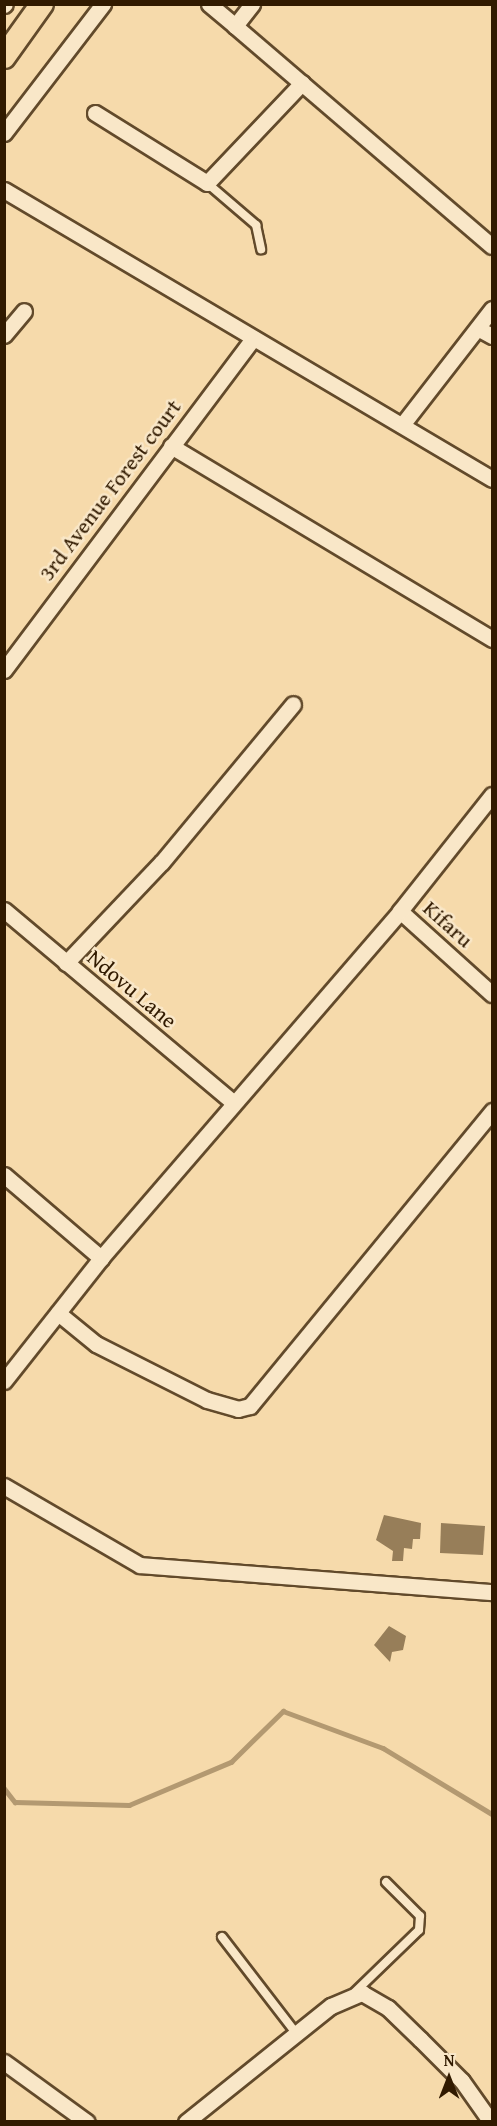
<!DOCTYPE html>
<style>
body{margin:0}
#map{position:relative;width:497px;height:2126px;overflow:hidden;background:#f6daab;font-family:"Gentium Book Plus",serif}
div>[style]{position:absolute}
[style*='--x']{left:calc(var(--x)*1px);top:calc(var(--y)*1px);width:calc(var(--w)*1px);rotate:calc(var(--a)*1deg)}
.stream>*{height:4.5px;margin:-2.25px;padding:0 2.25px;transform-origin:2.25px;border-radius:2.25px;background:#b39971}
.building>*{inset:0;background:#977e59}
.roads{filter:drop-shadow(2px 0 #624a2b) drop-shadow(-2px 0 #624a2b) drop-shadow(0 2px #624a2b) drop-shadow(0 -2px #624a2b)}
.lane>*{height:8px;margin:-4px;padding:0 4px;transform-origin:4px;border-radius:4px;background:#f9e7c8}
.street>*{height:15px;margin:-7.5px;padding:0 7.5px;transform-origin:7.5px;border-radius:7.5px;background:#f9e7c8}
.primary>*{height:22px;margin:-11px;padding:0 11px;transform-origin:11px;border-radius:11px;background:#f6daab}
span{translate:-50% -50%;white-space:nowrap;text-align:center;line-height:1.15;-webkit-text-stroke:5px #f9e7c8;paint-order:stroke}
.street-label{font-size:22px;color:#311a00}
.frame{position:absolute;inset:0;border:6px solid #311a00;pointer-events:none}
.north{position:absolute;left:419px;top:2048px;width:60px;height:60px;-webkit-text-stroke:4px #f9e7c8;paint-order:stroke;rotate:0deg;font-size:16px;font-weight:700;line-height:24px;text-align:center;color:#311a00}
.north::after{content:'';display:block;margin:auto;width:21px;height:27px;background:#311a00;clip-path:polygon(50% 0,100% 100%,50% 72%,0 100%)}
</style>
<div id="map">
<div class="stream">
<i style="--x:4;--y:1788;--w:18;--a:52"></i>
<i style="--x:15;--y:1802;--w:114;--a:1.5"></i>
<i style="--x:129;--y:1805;--w:111;--a:-22.9"></i>
<i style="--x:231;--y:1762;--w:73;--a:-44.4"></i>
<i style="--x:283;--y:1711;--w:107;--a:20.3"></i>
<i style="--x:383;--y:1748;--w:127;--a:31.2"></i>
</div>
<div class="building">
<i style="clip-path:polygon(384px 1515px,421px 1523px,420px 1539px,413px 1539px,412px 1549px,404px 1548px,403px 1561px,392px 1561px,393px 1551px,376px 1540px)"></i>
<i style="clip-path:polygon(441px 1523px,485px 1526px,483px 1555px,440px 1553px)"></i>
<i style="clip-path:polygon(389px 1626px,406px 1636px,403px 1650px,392px 1652px,390px 1662px,374px 1645px)"></i>
</div>
<div class="roads">
<div class="lane">
<i style="--x:207;--y:183;--w:65;--a:40.6"></i>
<i style="--x:256;--y:225;--w:25;--a:78"></i>
<i style="--x:222;--y:1937;--w:121;--a:52.4"></i>
<i style="--x:355;--y:1992;--w:89;--a:-44.1"></i>
<i style="--x:419;--y:1930;--w:14;--a:-86"></i>
<i style="--x:420;--y:1916;--w:48;--a:-135"></i>
</div>
<div class="street">
<i style="--x:209;--y:4;--w:34;--a:40"></i>
<i style="--x:235;--y:26;--w:28;--a:-52"></i>
<i style="--x:4;--y:5;--w:1;--a:-45"></i>
<i style="--x:235;--y:26;--w:338;--a:40.6"></i>
<i style="--x:95;--y:113;--w:132;--a:32"></i>
<i style="--x:207;--y:183;--w:138;--a:-46.5"></i>
<i style="--x:4;--y:133;--w:163;--a:-52.5"></i>
<i style="--x:4;--y:190;--w:567;--a:30.63"></i>
<i style="--x:479;--y:329;--w:15;--a:28"></i>
<i style="--x:4;--y:335;--w:31;--a:-50"></i>
<i style="--x:402;--y:425;--w:147;--a:-52.2"></i>
<i style="--x:171;--y:446;--w:375;--a:31"></i>
<i style="--x:4;--y:670;--w:415;--a:-53.1"></i>
<i style="--x:4;--y:910;--w:297;--a:40"></i>
<i style="--x:400;--y:911;--w:124;--a:42.1"></i>
<i style="--x:66;--y:963;--w:139;--a:-46.5"></i>
<i style="--x:162;--y:862;--w:205;--a:-50.3"></i>
<i style="--x:4;--y:1175;--w:128;--a:40.6"></i>
<i style="--x:58;--y:1313;--w:49;--a:39.2"></i>
<i style="--x:96;--y:1344;--w:124;--a:26.8"></i>
<i style="--x:207;--y:1400;--w:32;--a:16"></i>
<i style="--x:238;--y:1409;--w:12;--a:-14"></i>
<i style="--x:250;--y:1406;--w:382;--a:-50.6"></i>
<i style="--x:4;--y:1381;--w:157;--a:-51.7"></i>
<i style="--x:101;--y:1258;--w:458;--a:-49.2"></i>
<i style="--x:400;--y:911;--w:148;--a:-51.6"></i>
<i style="--x:4;--y:1486;--w:157;--a:30.2"></i>
<i style="--x:140;--y:1565;--w:353;--a:4.4"></i>
<i style="--x:4;--y:2062;--w:102;--a:35.9"></i>
<i style="--x:186;--y:2122;--w:186;--a:-38.7"></i>
<i style="--x:331;--y:2006;--w:34;--a:-23"></i>
<i style="--x:362;--y:1993;--w:30;--a:30"></i>
<i style="--x:388;--y:2008;--w:45;--a:44.1"></i>
<i style="--x:420;--y:2039;--w:59;--a:45"></i>
<i style="--x:462;--y:2081;--w:50;--a:54.7"></i>
</div>
<div class="primary">
<i style="--x:4;--y:57;--w:65;--a:-54.4"></i>
</div>
</div>
<div class="street-label">
<span style="left:110px;top:490px;rotate:-53deg">3rd Avenue Forest court</span>
<span style="left:448px;top:924px;rotate:42deg">Kifaru</span>
<span style="left:132px;top:989px;rotate:40deg">Ndovu Lane</span>
</div>
<div class="frame"></div>
<div class="north">N</div>
</div>
